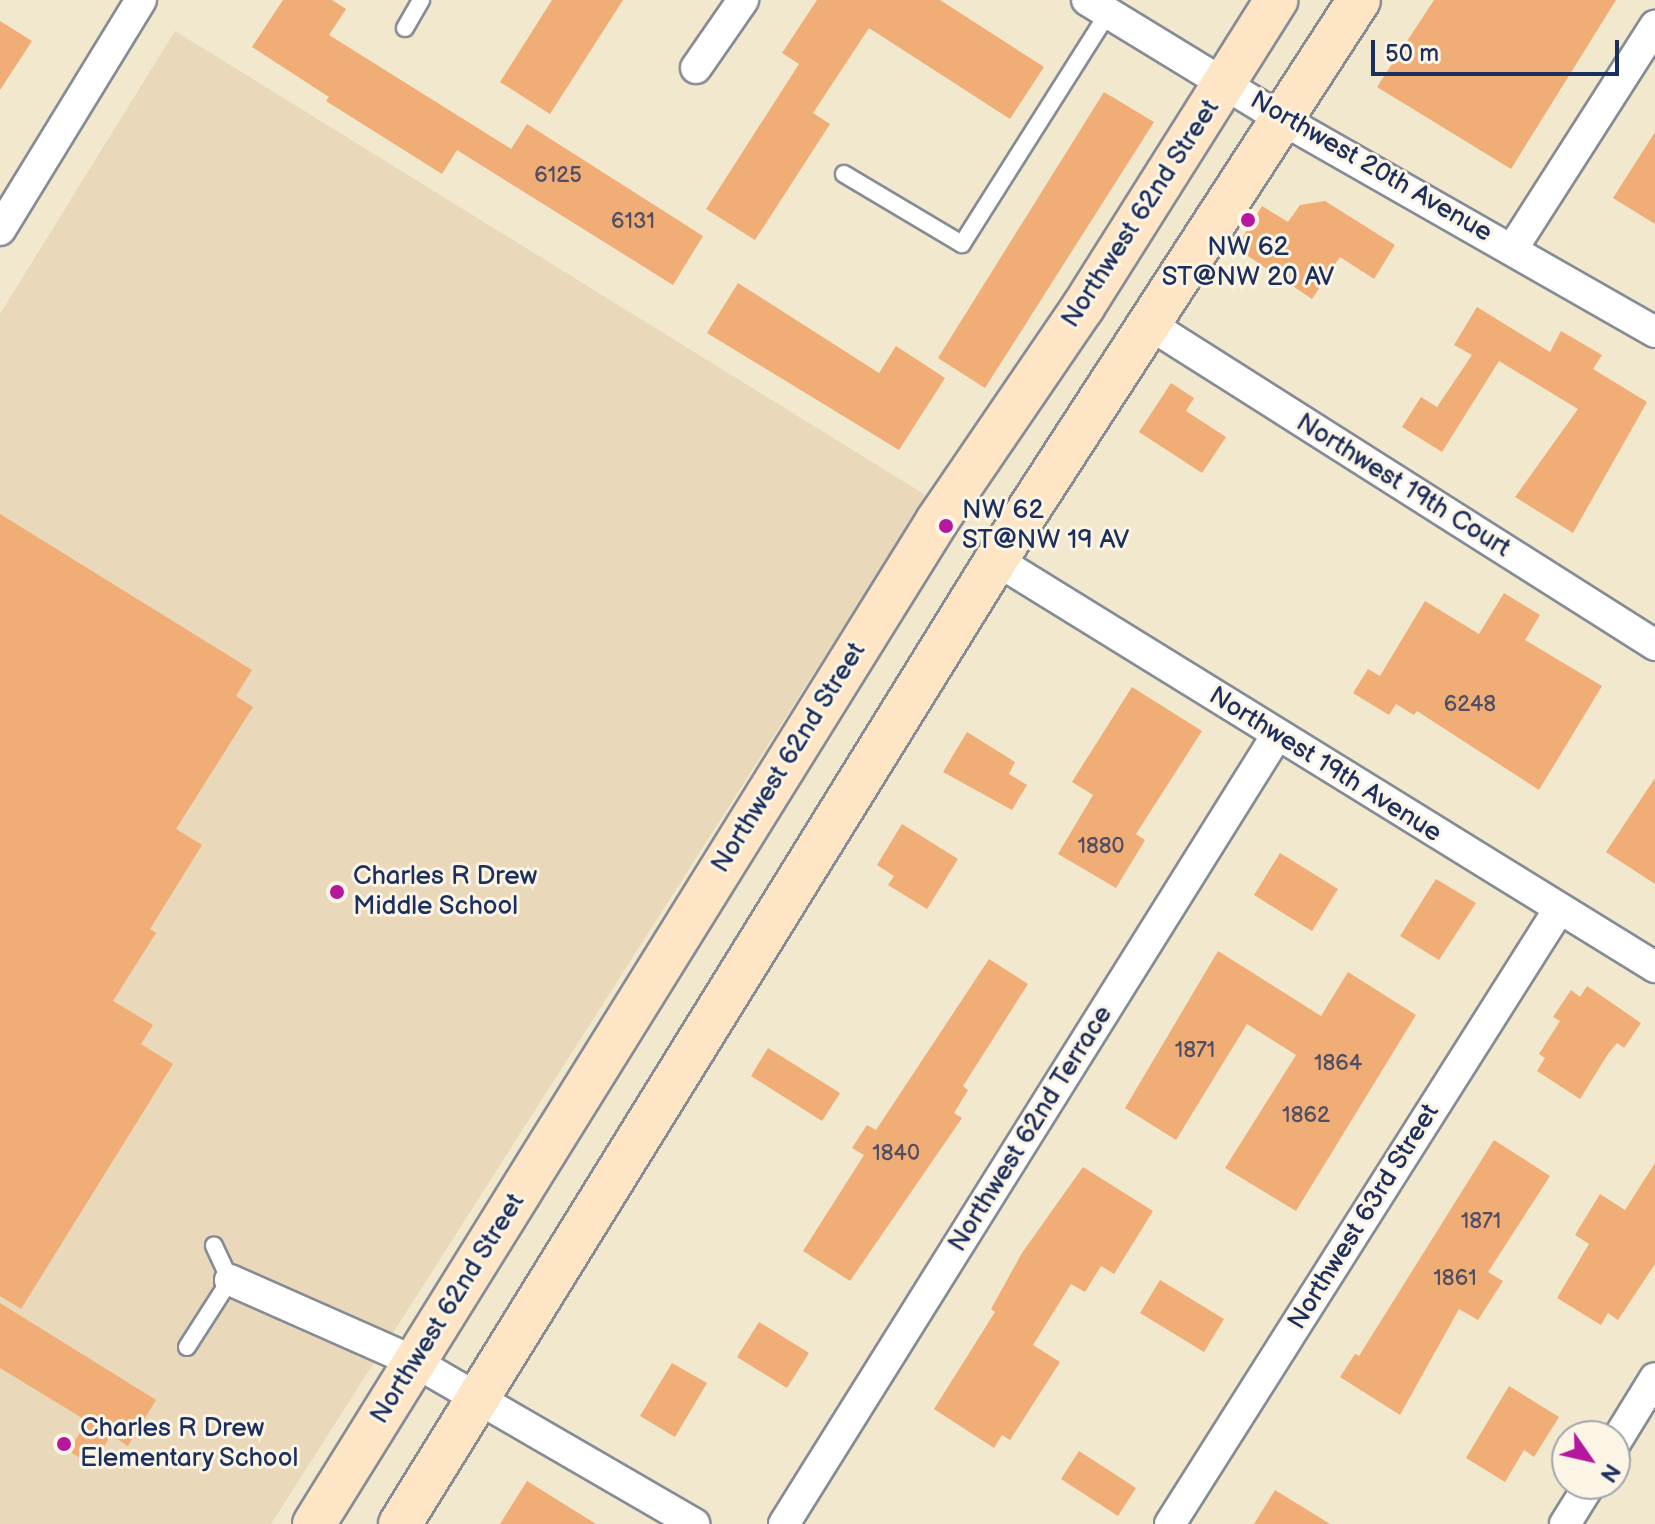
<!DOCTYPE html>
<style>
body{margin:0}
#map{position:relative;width:1655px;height:1524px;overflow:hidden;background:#f1e8cd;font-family:"Balsamiq Sans",sans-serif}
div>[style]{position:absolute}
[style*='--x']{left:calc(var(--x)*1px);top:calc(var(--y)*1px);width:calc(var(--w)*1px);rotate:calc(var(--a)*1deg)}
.built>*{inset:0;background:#ead8ba}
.building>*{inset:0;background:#f1ad76}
.roads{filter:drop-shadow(2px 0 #868c96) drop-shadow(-2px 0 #868c96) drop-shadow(0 2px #868c96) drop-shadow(0 -2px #868c96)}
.lane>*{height:16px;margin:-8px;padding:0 8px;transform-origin:8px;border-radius:8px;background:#fff}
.street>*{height:30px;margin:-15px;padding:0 15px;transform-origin:15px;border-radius:15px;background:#fff}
.secondary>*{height:42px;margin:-21px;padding:0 21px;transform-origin:21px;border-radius:21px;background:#fde5c5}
.dots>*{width:22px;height:22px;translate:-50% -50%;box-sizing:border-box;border:4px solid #fcf5e5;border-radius:50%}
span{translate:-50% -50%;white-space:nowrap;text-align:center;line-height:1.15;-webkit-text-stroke:6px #fcf5e5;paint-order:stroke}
.number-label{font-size:22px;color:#504e64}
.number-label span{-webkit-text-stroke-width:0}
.street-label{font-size:26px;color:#1b2f5e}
.poi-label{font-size:26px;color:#1b2f5e}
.left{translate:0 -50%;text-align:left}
.north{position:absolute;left:1551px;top:1420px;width:80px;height:80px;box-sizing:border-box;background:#fcf5e5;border:2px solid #a2a6af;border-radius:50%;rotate:124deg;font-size:22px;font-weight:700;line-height:32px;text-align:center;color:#1b2f5e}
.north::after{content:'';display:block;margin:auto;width:28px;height:36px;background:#b5179e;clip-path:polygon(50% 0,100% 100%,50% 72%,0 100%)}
.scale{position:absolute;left:1371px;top:40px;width:248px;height:36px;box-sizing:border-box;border:4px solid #1b2f5e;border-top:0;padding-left:10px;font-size:24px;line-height:28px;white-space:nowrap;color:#1b2f5e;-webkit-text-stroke:6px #fcf5e5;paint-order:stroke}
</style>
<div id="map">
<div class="built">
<i style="clip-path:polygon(175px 31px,927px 496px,271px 1524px,0 1524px,0 314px)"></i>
</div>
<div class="building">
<i style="clip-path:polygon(283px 0,332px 0,346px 9px,329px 35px,511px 149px,527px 124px,703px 236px,673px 285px,457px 150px,442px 174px,326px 101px,329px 97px,252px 47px)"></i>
<i style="clip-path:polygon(552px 0,623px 0,550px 114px,500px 82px)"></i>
<i style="clip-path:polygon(817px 0,940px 0,1044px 67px,1010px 119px,869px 28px,813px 113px,830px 124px,755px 240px,706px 209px,799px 64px,782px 53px)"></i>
<i style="clip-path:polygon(1434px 0,1616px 0,1511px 169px,1377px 87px)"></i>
<i style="clip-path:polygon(0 21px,32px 41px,0 90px)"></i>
<i style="clip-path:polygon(1104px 92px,1154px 122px,985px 388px,938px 358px)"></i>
<i style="clip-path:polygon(1655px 132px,1655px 224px,1613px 198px)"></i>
<i style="clip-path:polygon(1325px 201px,1395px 245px,1374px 279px,1340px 257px,1312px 299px,1236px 248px,1262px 206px,1288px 222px,1300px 205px)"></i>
<i style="clip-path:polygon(738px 283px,879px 373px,896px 346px,945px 378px,899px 450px,707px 333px)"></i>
<i style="clip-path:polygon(1477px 307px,1550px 352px,1561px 331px,1602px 355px,1593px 369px,1647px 402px,1573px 533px,1515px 497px,1578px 409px,1499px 361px,1442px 452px,1402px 427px,1421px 397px,1437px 407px,1472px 355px,1454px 345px)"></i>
<i style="clip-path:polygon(1171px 383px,1194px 398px,1186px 411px,1226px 437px,1202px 473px,1139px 432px)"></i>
<i style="clip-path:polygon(0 514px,252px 670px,236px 696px,253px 707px,176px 829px,202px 845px,150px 929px,156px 933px,113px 1001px,153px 1025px,141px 1044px,173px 1064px,21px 1309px,0 1296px)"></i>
<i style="clip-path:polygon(1504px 593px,1540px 615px,1525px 640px,1602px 686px,1539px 790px,1417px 711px,1414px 715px,1396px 704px,1389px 715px,1353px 693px,1368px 669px,1380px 676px,1425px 601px,1479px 634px)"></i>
<i style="clip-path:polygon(1132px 687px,1202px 731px,1136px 834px,1145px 840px,1116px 888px,1058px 854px,1093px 795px,1072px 782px)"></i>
<i style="clip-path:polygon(967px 732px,1015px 762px,1009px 774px,1027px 785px,1012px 810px,943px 772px)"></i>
<i style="clip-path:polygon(1655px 778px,1655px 884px,1606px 852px)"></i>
<i style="clip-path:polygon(902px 824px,958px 859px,927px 909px,888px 885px,894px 876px,877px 865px)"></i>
<i style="clip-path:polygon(1280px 853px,1338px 889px,1312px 931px,1254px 895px)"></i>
<i style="clip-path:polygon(1436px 879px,1476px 903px,1439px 960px,1400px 936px)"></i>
<i style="clip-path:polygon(1218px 951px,1321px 1016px,1348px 972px,1416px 1015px,1296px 1211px,1225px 1168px,1296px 1055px,1247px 1024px,1176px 1140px,1125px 1108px)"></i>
<i style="clip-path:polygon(989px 959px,1028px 984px,963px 1086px,968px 1090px,954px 1113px,962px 1118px,850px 1281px,803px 1251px,864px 1155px,852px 1148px,867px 1125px,876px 1130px)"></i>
<i style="clip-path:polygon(1587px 986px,1641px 1023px,1624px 1048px,1617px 1043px,1608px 1054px,1580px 1099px,1537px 1071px,1545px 1058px,1539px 1054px,1560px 1021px,1553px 1017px,1571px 990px,1580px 997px)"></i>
<i style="clip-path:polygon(768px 1048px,840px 1093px,822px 1121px,751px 1076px)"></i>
<i style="clip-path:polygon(1494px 1140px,1550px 1176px,1488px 1272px,1503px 1281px,1478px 1320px,1459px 1309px,1400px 1415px,1340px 1377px,1355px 1354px,1359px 1356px)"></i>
<i style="clip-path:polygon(1655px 1163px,1655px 1264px,1618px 1320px,1608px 1313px,1601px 1325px,1557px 1298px,1589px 1244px,1575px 1235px,1600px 1194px,1625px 1210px)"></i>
<i style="clip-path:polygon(1083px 1167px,1153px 1211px,1114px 1274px,1101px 1266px,1085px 1292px,1071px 1284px,1033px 1345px,1060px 1362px,1010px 1440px,1002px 1435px,994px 1448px,934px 1409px,995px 1312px,991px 1309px,1022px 1253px)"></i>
<i style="clip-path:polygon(1160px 1280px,1224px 1319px,1204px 1352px,1140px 1313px)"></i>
<i style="clip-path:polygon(0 1303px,156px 1400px,128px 1446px,111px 1435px,92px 1466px,69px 1451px,87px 1421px,0 1368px)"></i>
<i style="clip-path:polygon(759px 1322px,809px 1353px,787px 1388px,737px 1357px)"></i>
<i style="clip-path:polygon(672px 1363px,707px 1383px,675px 1437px,640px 1416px)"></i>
<i style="clip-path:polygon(1509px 1386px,1559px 1417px,1534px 1457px,1524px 1450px,1505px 1482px,1466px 1458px)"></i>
<i style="clip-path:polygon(1079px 1451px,1136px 1488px,1118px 1516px,1061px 1479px)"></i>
<i style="clip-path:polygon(527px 1481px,596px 1524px,500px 1524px)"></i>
<i style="clip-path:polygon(1275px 1490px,1330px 1524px,1254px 1524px)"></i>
</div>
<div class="roads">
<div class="lane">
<i style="--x:405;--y:28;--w:32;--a:-60"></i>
<i style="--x:844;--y:174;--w:137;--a:30.7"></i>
<i style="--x:962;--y:244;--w:273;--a:-57.7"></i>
<i style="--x:187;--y:1347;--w:80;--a:-57.3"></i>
<i style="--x:230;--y:1280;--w:38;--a:-115"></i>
</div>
<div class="street">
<i style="--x:1087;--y:0;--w:232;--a:31.4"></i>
<i style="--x:1285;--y:121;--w:426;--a:29.7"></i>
<i style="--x:696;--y:68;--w:83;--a:-55.3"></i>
<i style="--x:0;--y:230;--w:270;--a:-58.5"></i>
<i style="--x:1513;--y:248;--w:264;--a:-57.4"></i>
<i style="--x:1152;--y:326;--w:596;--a:32.38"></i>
<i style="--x:996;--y:560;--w:775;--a:31.7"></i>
<i style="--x:230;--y:1280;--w:202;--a:23.9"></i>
<i style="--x:415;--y:1362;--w:323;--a:30.1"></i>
<i style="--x:1615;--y:1443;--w:76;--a:-58.4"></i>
<i style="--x:784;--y:1524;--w:930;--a:-58"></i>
<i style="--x:1170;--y:1524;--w:725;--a:-57.67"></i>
<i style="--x:1565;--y:1524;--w:47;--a:-58"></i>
</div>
<div class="secondary">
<i style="--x:314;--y:1524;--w:1181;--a:-58.15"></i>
<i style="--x:937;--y:521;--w:259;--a:-55.7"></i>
<i style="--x:1083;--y:307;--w:363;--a:-57.8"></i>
<i style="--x:400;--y:1524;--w:1133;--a:-58.27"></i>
<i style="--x:996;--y:560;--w:667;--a:-57.05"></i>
</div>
</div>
<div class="dots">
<i style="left:1248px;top:220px;background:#b5179e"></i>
<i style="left:946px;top:526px;background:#b5179e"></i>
<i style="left:337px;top:892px;background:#b5179e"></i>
<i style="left:64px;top:1444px;background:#b5179e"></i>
</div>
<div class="number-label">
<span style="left:558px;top:176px">6125</span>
<span style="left:633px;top:222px">6131</span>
<span style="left:1470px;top:705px">6248</span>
<span style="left:1101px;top:847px">1880</span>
<span style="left:1195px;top:1051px">1871</span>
<span style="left:1338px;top:1064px">1864</span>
<span style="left:1306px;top:1116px">1862</span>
<span style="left:896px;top:1154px">1840</span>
<span style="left:1481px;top:1222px">1871</span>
<span style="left:1455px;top:1279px">1861</span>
</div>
<div class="street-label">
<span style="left:1371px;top:167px;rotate:30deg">Northwest 20th Avenue</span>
<span style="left:1141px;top:214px;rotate:-57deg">Northwest 62nd Street</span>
<span style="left:1403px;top:486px;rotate:32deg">Northwest 19th Court</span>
<span style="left:789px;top:758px;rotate:-58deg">Northwest 62nd Street</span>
<span style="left:1325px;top:765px;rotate:32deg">Northwest 19th Avenue</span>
<span style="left:1031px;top:1129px;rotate:-58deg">Northwest 62nd Terrace</span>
<span style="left:1364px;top:1217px;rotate:-58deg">Northwest 63rd Street</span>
<span style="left:448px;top:1309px;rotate:-58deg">Northwest 62nd Street</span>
</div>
<div class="poi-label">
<span style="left:1248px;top:263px">NW 62<br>ST@NW 20 AV</span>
<span class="left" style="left:962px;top:526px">NW 62<br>ST@NW 19 AV</span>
<span class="left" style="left:353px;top:892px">Charles R Drew<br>Middle School</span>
<span class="left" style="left:80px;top:1444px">Charles R Drew<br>Elementary School</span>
</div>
<div class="north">N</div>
<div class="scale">50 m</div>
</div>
